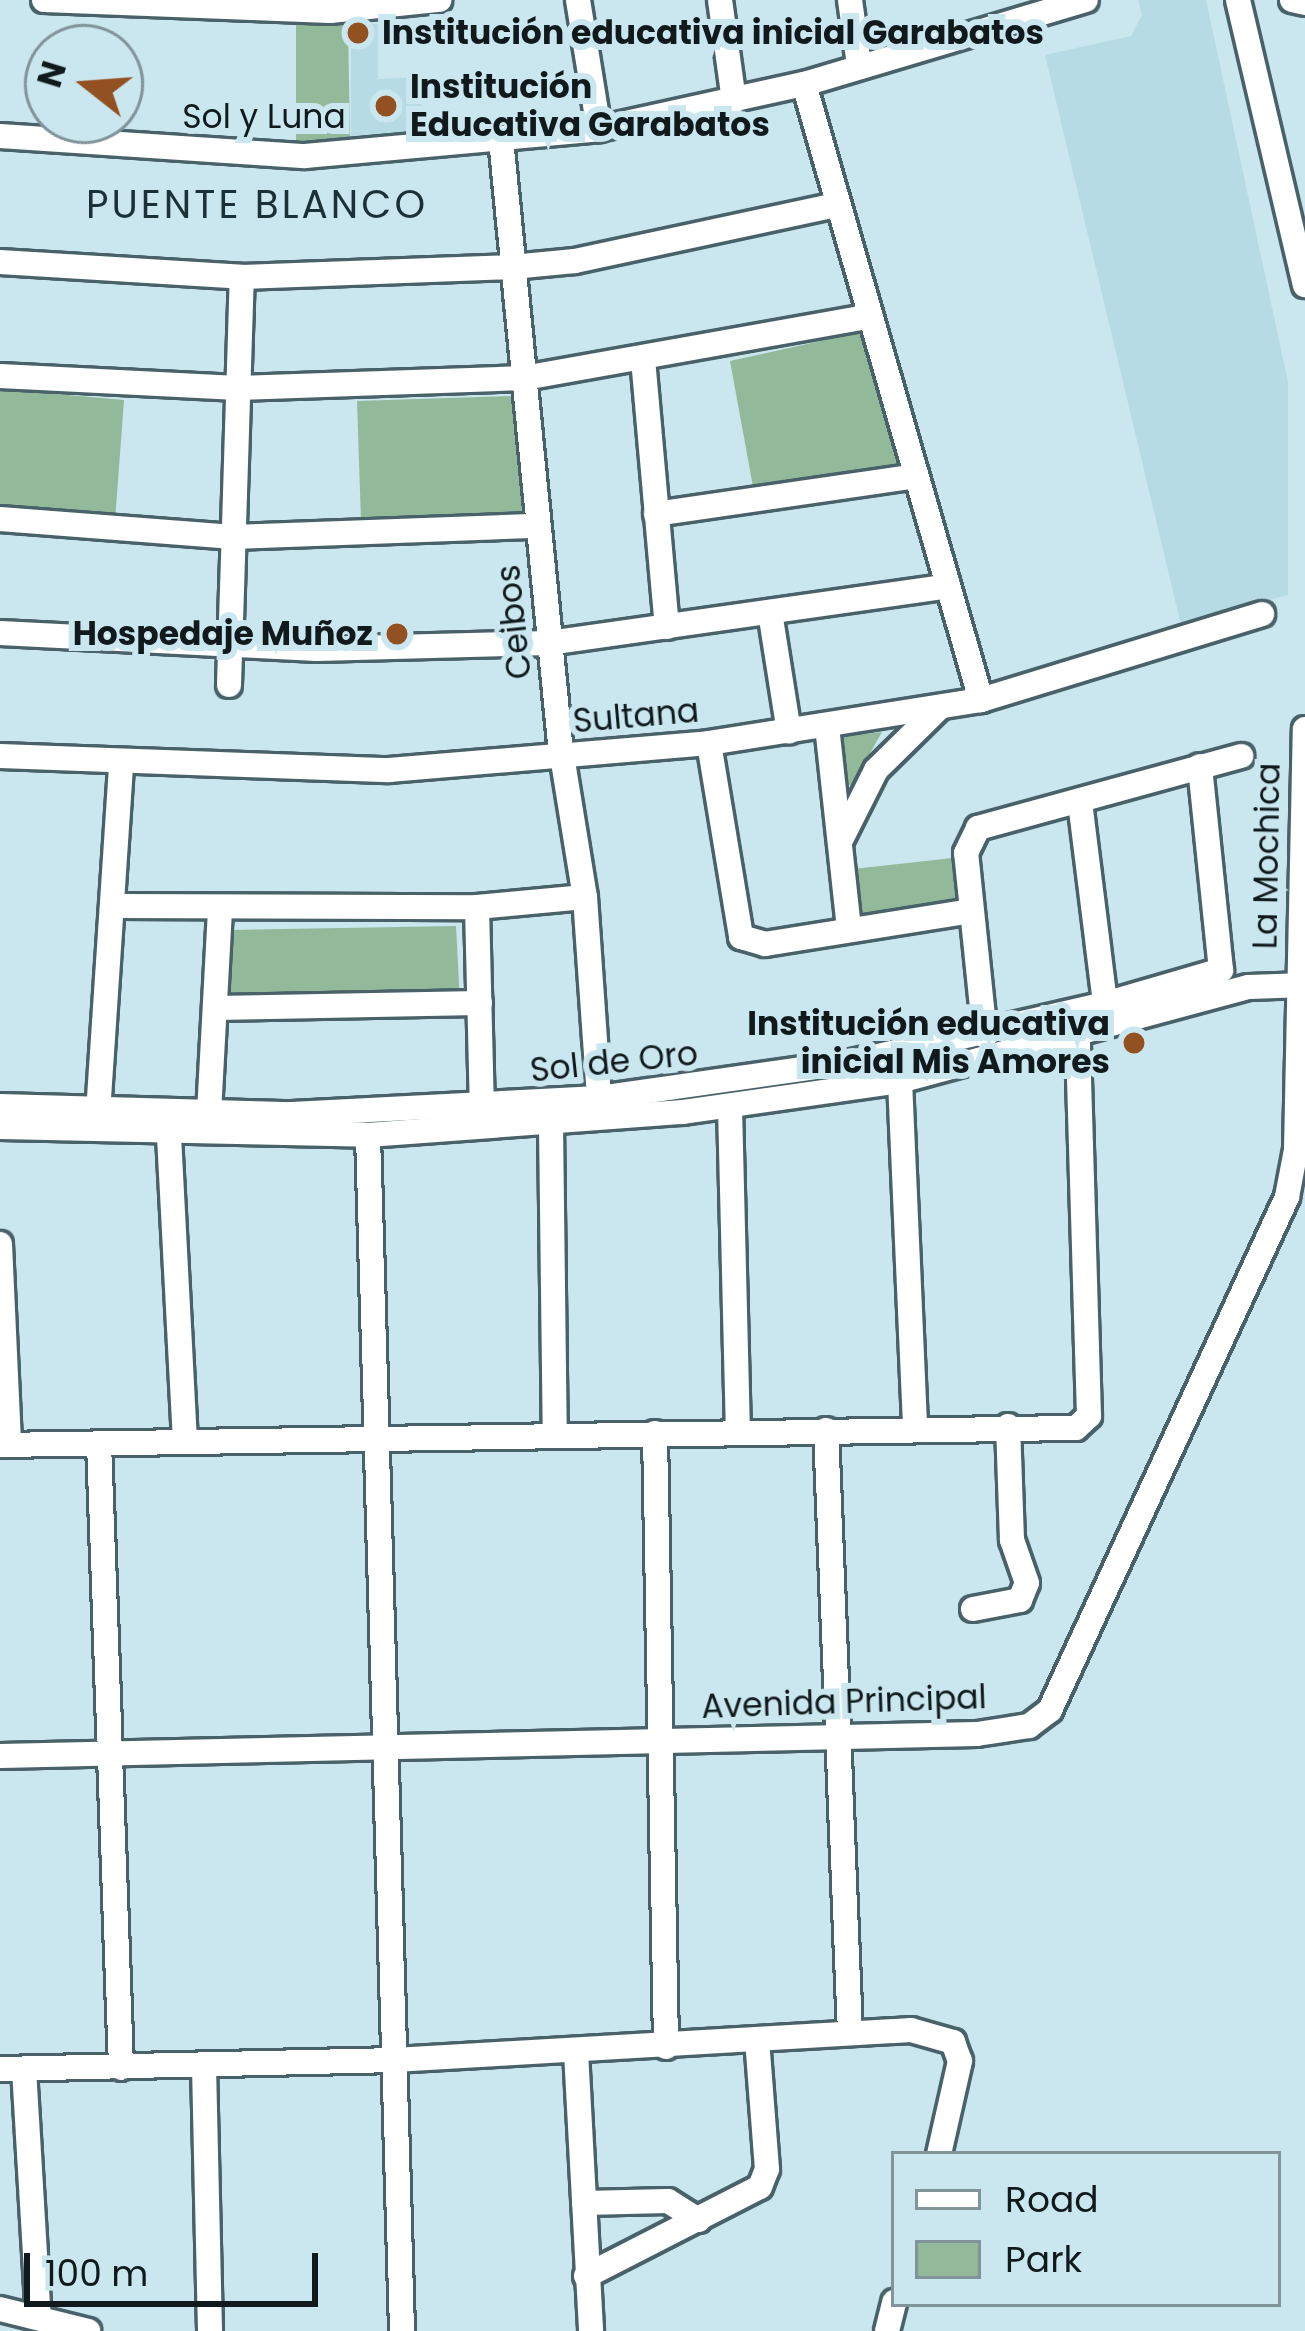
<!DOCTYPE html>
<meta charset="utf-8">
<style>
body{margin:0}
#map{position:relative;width:1305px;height:2331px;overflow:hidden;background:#cae6ee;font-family:Poppins,sans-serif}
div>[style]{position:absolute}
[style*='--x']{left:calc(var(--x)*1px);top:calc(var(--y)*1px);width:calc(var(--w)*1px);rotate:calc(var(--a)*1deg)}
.built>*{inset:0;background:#b7dbe5}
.green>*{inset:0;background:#93b99b}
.roads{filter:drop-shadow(3px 0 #496168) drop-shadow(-3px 0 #496168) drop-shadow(0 3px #496168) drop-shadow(0 -3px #496168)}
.street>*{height:24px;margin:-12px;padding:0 12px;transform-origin:12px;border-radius:12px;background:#fff}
.dots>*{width:33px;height:33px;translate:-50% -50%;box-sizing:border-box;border:6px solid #cae6ee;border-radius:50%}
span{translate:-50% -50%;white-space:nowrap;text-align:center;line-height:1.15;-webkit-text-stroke:12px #cae6ee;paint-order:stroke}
.poi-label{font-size:33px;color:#101a1d;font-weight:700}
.left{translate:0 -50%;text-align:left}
.right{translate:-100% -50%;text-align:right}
.street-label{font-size:33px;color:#101a1d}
.quarter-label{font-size:39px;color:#1a3137;letter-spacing:3px}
.legend{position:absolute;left:891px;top:2151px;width:390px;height:156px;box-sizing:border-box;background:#cae6ee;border:3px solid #80949a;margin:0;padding:15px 21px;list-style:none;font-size:36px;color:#101a1d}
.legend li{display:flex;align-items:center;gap:24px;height:60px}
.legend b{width:60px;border:3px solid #80949a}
.north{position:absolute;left:24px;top:24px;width:120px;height:120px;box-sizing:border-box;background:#cae6ee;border:3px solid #80949a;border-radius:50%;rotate:287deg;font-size:33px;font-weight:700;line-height:48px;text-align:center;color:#101a1d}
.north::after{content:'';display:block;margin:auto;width:42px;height:54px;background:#935020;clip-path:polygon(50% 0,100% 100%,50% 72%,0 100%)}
.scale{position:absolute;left:24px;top:2253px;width:294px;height:54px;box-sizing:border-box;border:6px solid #101a1d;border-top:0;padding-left:15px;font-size:36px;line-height:42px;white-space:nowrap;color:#101a1d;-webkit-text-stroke:9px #cae6ee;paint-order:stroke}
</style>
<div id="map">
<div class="built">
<i style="clip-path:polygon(1138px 0,1206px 0,1288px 382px,1288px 595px,1181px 625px,1045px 55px,1131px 36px,1142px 15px)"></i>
<i style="clip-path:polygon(351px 24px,378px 24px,378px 79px,421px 77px,422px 132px,351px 137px)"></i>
</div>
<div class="green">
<i style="clip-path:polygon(296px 25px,348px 25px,350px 140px,296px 141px)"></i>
<i style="clip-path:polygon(861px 332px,900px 470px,754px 492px,730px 361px)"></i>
<i style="clip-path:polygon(0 389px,124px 400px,115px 521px,0 512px)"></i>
<i style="clip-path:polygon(513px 396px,525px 518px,361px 521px,357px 401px)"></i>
<i style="clip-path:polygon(882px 732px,852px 785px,842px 784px,839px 737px)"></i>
<i style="clip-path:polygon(953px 858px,957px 902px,859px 921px,853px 869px)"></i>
<i style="clip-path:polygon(456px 926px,460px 1003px,229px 1009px,233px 930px)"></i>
</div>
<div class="roads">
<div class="street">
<i style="--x:44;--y:0;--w:286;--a:2.2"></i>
<i style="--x:330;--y:11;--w:110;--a:-5.8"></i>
<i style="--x:578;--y:0;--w:131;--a:80.8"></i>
<i style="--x:720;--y:0;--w:102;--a:82.1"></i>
<i style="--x:850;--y:0;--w:66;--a:82.1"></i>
<i style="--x:1238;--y:0;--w:293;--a:76.8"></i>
<i style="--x:1292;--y:0;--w:13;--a:13"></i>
<i style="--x:804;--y:84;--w:641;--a:73.97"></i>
<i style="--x:0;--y:136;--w:306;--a:3.8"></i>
<i style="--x:305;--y:156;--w:295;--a:-5.2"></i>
<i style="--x:599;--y:129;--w:210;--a:-12.4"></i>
<i style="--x:804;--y:84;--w:294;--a:-16.6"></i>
<i style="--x:501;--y:139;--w:607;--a:84.42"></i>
<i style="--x:560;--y:743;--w:156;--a:80.8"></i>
<i style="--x:585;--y:897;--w:201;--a:86"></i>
<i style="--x:0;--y:262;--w:242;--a:3.5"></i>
<i style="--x:242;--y:277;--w:270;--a:-2.1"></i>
<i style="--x:512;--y:267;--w:63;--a:-5.4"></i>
<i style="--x:575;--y:261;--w:267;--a:-12.1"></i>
<i style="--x:643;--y:359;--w:269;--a:84.9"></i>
<i style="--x:0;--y:376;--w:238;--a:2.9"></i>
<i style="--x:238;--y:388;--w:286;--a:-2"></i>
<i style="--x:524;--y:378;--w:352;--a:-10.1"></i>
<i style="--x:656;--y:514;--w:263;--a:-8.3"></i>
<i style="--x:0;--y:519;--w:234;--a:4.4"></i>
<i style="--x:233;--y:537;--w:304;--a:-2.1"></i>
<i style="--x:770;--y:612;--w:121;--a:81"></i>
<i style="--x:0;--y:633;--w:317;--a:2.9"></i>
<i style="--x:317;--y:649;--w:232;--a:-1.5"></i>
<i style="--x:549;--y:643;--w:403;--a:-8.1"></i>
<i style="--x:229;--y:685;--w:408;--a:-88.2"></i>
<i style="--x:827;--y:726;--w:205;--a:83.8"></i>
<i style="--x:709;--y:743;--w:197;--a:80.6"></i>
<i style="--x:741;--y:937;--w:25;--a:16"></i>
<i style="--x:765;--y:944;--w:209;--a:-9.1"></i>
<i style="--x:0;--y:756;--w:389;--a:2.1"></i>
<i style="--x:389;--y:770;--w:321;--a:-4.8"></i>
<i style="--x:709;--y:743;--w:275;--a:-9"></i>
<i style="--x:981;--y:700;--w:294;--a:-17"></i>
<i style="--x:1080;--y:802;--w:204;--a:82.9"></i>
<i style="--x:842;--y:838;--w:76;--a:-63.4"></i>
<i style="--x:876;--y:770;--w:87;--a:-44.5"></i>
<i style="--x:118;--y:906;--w:359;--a:0.2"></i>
<i style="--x:477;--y:907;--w:108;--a:-5.3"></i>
<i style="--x:477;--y:907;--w:200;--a:88.6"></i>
<i style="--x:216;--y:1008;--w:264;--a:-1.1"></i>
<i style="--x:985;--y:1036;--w:184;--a:-95.9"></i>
<i style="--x:966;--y:853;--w:28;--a:-64"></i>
<i style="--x:978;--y:828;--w:273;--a:-15.3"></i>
<i style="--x:900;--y:1081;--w:347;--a:87.5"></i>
<i style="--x:0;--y:1106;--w:292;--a:1.6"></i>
<i style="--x:292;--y:1114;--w:307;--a:-3"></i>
<i style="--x:599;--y:1098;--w:256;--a:-8.1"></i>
<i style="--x:852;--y:1062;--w:260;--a:-12.9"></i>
<i style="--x:1105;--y:1004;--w:121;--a:-16.3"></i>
<i style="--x:1221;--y:970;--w:205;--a:-95.9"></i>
<i style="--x:730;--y:1107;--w:324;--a:88.6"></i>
<i style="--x:98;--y:1113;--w:350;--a:-86.2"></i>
<i style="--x:209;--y:1113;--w:202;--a:-86.9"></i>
<i style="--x:551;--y:1125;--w:310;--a:89.3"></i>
<i style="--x:0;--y:1127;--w:368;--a:1.2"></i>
<i style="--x:368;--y:1135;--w:316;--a:-4.2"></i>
<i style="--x:683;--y:1112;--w:219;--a:-8.1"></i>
<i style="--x:900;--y:1081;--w:361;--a:-15.1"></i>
<i style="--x:1249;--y:987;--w:56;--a:-2"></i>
<i style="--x:368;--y:1135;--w:1196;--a:88.37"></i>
<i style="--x:169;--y:1136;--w:305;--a:87"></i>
<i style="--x:0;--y:1244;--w:201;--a:87.4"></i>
<i style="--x:826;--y:1430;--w:603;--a:87.72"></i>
<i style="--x:655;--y:1433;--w:614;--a:88.97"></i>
<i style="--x:99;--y:1443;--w:625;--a:87.98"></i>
<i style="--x:0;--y:1445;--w:1076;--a:-0.91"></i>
<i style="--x:1076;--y:1428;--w:18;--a:-43"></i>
<i style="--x:1089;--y:1416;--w:379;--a:-91.7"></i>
<i style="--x:973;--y:1609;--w:48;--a:-10.8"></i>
<i style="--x:1020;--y:1600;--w:18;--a:-68"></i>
<i style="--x:1027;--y:1583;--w:46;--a:-109.2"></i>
<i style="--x:1012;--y:1540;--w:114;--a:-92"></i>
<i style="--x:0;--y:1756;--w:977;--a:-1.29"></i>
<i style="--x:977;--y:1734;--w:53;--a:-8.7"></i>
<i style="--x:1029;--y:1726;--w:26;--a:-37"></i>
<i style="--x:1050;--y:1710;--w:565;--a:-65.2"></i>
<i style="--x:1287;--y:1197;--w:48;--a:-79.2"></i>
<i style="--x:1296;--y:1150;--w:421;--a:-88.8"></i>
<i style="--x:576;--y:2052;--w:279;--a:86.9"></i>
<i style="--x:204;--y:2066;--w:265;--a:88.7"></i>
<i style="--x:0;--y:2069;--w:394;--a:-1.3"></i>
<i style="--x:394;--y:2060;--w:518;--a:-3.32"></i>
<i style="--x:911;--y:2030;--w:44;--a:15.9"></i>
<i style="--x:953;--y:2042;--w:20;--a:70"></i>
<i style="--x:960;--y:2061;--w:95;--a:102.7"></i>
<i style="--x:24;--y:2069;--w:249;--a:86.6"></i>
<i style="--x:584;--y:2203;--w:84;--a:-1.4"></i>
<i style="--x:668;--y:2201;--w:36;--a:32"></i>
<i style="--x:586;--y:2276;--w:195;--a:-27.1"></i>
<i style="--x:760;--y:2187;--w:19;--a:-69"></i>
<i style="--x:767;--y:2169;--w:129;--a:-94.4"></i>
<i style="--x:0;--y:2309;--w:91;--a:14"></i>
<i style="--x:887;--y:2331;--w:30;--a:-76"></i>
</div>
</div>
<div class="dots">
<i style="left:358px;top:33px;background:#935020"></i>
<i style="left:386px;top:106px;background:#935020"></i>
<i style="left:397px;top:634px;background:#935020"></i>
<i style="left:1134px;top:1043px;background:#935020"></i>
</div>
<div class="poi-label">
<span class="left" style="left:382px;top:33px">Institución educativa inicial Garabatos</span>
<span class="left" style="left:410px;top:106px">Institución<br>Educativa Garabatos</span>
<span class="right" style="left:373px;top:634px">Hospedaje Muñoz</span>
<span class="right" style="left:1110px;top:1043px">Institución educativa<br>inicial Mis Amores</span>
</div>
<div class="street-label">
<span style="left:264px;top:117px">Sol y Luna</span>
<span style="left:514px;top:622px;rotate:-96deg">Ceibos</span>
<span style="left:636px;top:716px;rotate:-5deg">Sultana</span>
<span style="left:1267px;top:856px;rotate:-89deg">La Mochica</span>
<span style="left:614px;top:1062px;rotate:-6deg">Sol de Oro</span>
<span style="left:844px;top:1702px;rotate:-2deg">Avenida Principal</span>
</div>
<div class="quarter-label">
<span style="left:257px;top:205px">PUENTE BLANCO</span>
</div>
<ul class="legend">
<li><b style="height:15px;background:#fff"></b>Road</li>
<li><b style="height:33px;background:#93b99b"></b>Park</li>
</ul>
<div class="north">N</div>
<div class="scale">100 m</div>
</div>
